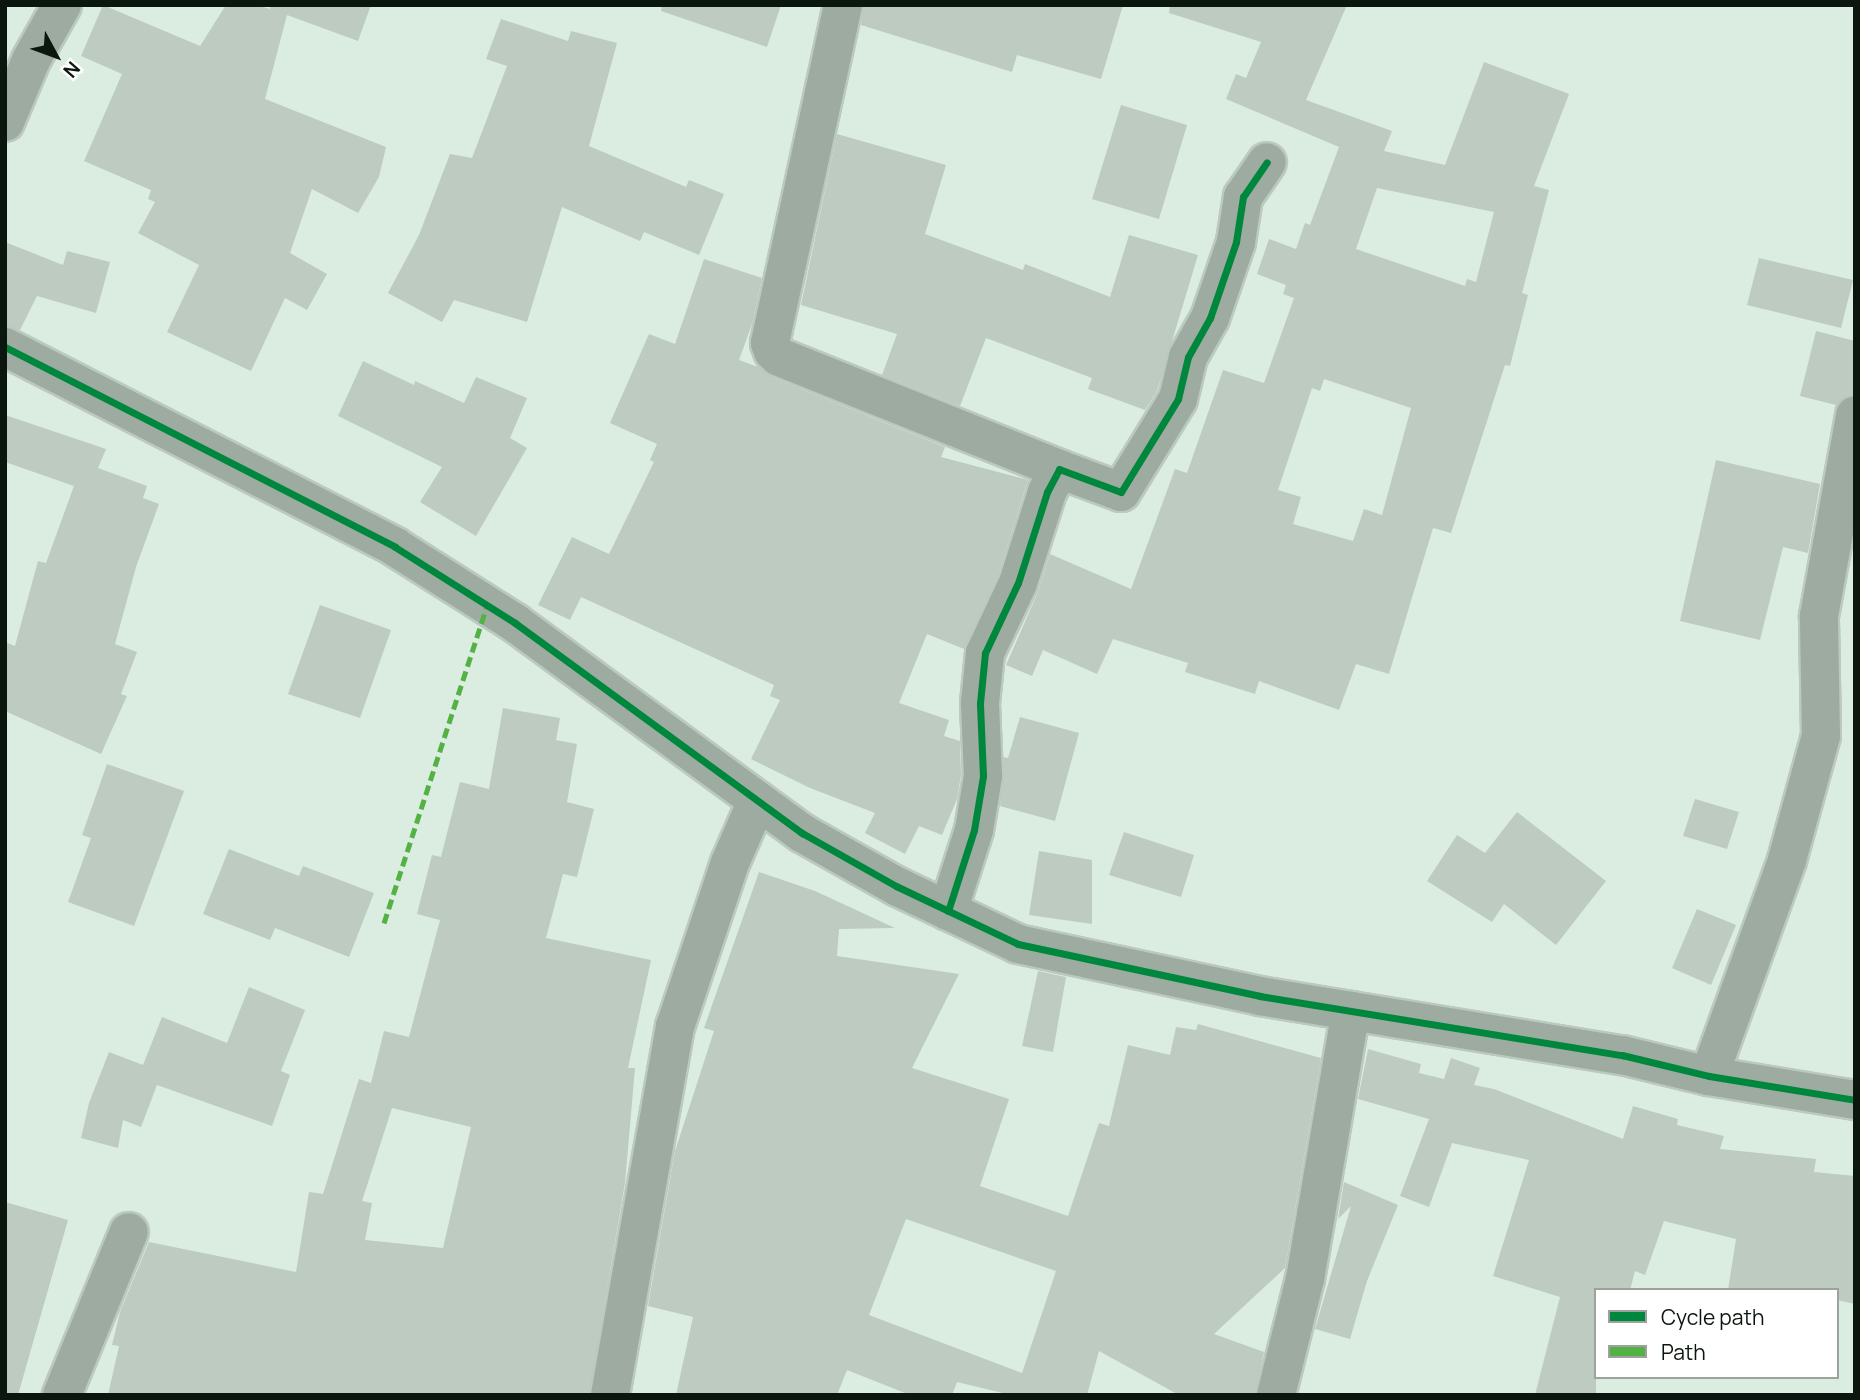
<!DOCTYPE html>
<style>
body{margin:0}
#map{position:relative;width:1860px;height:1400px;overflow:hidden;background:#dbede0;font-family:Manrope,sans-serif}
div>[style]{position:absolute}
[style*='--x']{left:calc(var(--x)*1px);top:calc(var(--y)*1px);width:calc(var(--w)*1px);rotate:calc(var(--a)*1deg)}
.building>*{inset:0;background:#bdcbc1}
.roads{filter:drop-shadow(2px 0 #bbc9bf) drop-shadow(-2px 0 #bbc9bf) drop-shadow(0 2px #bbc9bf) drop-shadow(0 -2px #bbc9bf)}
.street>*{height:38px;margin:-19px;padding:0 19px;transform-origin:19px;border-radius:19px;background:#9eaba1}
.quiet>*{height:5px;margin-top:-2.5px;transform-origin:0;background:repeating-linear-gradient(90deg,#54b144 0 10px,transparent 0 15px)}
.cycleway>*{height:7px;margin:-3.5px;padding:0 3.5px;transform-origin:3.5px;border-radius:3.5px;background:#00873e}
span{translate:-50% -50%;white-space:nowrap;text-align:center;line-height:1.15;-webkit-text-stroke:6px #fff;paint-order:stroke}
.frame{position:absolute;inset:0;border:7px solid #0a160e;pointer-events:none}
.legend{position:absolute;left:1594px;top:1288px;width:245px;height:91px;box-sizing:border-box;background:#fff;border:2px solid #9da29f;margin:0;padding:9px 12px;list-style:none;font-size:21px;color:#0a160e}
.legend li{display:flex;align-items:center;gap:14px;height:35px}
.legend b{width:35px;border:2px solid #9da29f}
.north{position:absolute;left:21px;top:21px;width:70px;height:70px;-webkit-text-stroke:5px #fff;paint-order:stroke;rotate:131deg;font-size:19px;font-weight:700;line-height:28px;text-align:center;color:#0a160e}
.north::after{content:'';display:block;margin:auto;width:24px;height:32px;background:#0a160e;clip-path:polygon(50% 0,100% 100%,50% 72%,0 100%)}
</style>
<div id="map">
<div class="building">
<i style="clip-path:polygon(103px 5px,200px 46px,226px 5px,255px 5px,274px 10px,270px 9px,271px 5px,371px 5px,358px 41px,287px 15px,265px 99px,386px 147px,379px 177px,358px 213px,312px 189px,290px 253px,327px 274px,307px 310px,285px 298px,251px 371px,167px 332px,199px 265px,138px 233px,155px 202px,148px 199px,151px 190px,84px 161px,122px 74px,81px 56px)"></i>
<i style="clip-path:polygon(662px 5px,781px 5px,767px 47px,661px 11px)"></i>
<i style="clip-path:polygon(864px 5px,1123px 5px,1101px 79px,1017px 55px,1012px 72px,861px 25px)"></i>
<i style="clip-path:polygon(evenodd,1170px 5px,1347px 5px,1306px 100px,1392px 131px,1384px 151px,1445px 165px,1484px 62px,1569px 94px,1534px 186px,1549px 190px,1522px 293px,1528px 295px,1510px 366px,1505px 365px,1451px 533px,1433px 528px,1389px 674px,1356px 664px,1339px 710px,1259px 681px,1255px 694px,1185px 672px,1188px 663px,1113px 639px,1097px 674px,1043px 650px,1032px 676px,1006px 665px,1038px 592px,1050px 554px,1131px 589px,1175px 469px,1187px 473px,1223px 370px,1264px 383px,1294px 298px,1283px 294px,1286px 285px,1257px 274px,1269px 239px,1296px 249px,1305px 223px,1310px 225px,1339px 147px,1226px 99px,1236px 74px,1246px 78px,1261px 42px,1169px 13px,1170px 5px,1377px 188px,1494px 212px,1476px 282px,1467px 279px,1465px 286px,1356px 249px,1377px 188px,1170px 5px,1324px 379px,1411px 408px,1382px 515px,1364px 509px,1353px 541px,1293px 524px,1301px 497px,1278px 490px,1312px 388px,1320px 391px,1324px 379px)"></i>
<i style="clip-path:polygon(501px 19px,568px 41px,571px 31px,617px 43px,589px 146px,686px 187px,689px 180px,724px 194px,699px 255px,644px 232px,640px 241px,562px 207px,527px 322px,454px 300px,442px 322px,388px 293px,419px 235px,450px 154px,472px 158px,507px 66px,486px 59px)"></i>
<i style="clip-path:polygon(1121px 105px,1187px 125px,1159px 219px,1092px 199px)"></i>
<i style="clip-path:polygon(837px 134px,946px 165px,925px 234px,1023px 270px,1025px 264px,1110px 297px,1129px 235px,1198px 255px,1157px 391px,1145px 410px,1088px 389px,1092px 378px,986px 338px,960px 406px,882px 375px,897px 334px,801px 305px)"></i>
<i style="clip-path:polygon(5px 242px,63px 265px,67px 251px,110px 262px,96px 313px,37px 296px,20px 330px,5px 325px)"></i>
<i style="clip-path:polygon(1759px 258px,1853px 280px,1841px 328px,1747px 305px)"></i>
<i style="clip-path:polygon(704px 259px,762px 278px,752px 324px,739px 360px,758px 367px,771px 377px,945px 447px,941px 457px,1028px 480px,998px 575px,964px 649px,927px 634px,899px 703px,949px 720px,944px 736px,960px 741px,961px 775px,957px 799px,942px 835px,919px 826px,905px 854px,865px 833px,875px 813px,810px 788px,751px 759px,780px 700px,770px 696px,774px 685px,581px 597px,570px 620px,538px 605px,572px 537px,609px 554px,654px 462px,650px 460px,657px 444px,610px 423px,649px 334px,675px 344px)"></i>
<i style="clip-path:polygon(1816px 331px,1855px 341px,1855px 394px,1847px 395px,1836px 405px,1800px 396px)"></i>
<i style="clip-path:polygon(363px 361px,414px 385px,415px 381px,464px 403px,476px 377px,527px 398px,510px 438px,527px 448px,476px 536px,420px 502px,442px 467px,338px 416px)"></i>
<i style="clip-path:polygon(5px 415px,106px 449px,98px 468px,147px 486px,143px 498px,159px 504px,136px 567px,115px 644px,137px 652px,121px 694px,127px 696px,101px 754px,5px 711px,5px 642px,15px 646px,38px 561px,46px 563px,74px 486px,5px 462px)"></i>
<i style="clip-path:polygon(1716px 460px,1820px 484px,1808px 553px,1783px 547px,1760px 640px,1680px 621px)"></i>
<i style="clip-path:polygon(320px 605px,391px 630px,360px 718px,288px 694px)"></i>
<i style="clip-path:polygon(evenodd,503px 708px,560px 718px,556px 740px,577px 744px,567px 802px,594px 809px,577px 877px,563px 874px,546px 938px,651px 960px,628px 1068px,635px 1068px,625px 1183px,589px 1395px,108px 1395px,119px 1346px,112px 1345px,120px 1312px,149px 1242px,296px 1272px,309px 1192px,323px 1194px,359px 1079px,371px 1083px,384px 1031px,409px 1037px,440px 920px,417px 914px,432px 855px,441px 857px,460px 782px,489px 789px,503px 708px,392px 1108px,471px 1127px,443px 1248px,365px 1240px,372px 1203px,362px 1201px,392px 1108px)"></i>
<i style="clip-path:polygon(1020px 717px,1079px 733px,1055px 821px,1000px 806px,1004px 757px,1008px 758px)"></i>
<i style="clip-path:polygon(107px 764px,184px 791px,134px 926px,68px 902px,91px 838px,82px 835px)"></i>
<i style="clip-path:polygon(1695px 799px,1739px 812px,1727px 849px,1683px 836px)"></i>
<i style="clip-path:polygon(1517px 812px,1606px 881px,1556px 945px,1504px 904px,1492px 922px,1427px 881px,1457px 835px,1485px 853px)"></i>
<i style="clip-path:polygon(1124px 832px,1194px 855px,1181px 897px,1109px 875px)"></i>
<i style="clip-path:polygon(229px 849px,299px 876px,303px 866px,374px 893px,349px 957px,275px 928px,270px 940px,203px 914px)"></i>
<i style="clip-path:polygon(1039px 851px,1092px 860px,1092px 924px,1029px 915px)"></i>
<i style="clip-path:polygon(evenodd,759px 872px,815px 891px,895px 928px,839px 929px,837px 956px,959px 974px,912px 1068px,1009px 1099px,980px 1186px,1068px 1216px,1099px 1123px,1109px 1126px,1128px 1045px,1170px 1055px,1176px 1027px,1196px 1030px,1198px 1024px,1321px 1058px,1285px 1268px,1214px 1334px,1264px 1352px,1255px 1395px,1179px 1395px,1099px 1351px,1087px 1395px,1011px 1395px,957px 1382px,952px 1395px,910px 1395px,847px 1370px,837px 1395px,676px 1395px,693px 1317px,648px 1306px,675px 1151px,714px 1031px,704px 1028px,759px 872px,906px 1219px,1056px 1271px,1022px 1373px,869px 1315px,906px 1219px)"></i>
<i style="clip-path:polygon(1697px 909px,1736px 925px,1711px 985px,1672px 968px)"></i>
<i style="clip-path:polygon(1038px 971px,1066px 977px,1053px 1052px,1022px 1046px)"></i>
<i style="clip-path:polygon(249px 987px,305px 1010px,281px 1071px,290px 1075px,272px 1126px,157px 1085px,141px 1127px,123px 1120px,118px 1148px,81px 1138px,89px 1103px,109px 1052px,143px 1065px,162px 1017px,227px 1043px)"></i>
<i style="clip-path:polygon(1368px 1049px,1421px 1064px,1419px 1073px,1444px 1079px,1451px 1058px,1480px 1068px,1474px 1085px,1494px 1089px,1623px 1139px,1633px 1106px,1678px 1119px,1677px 1125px,1724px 1136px,1720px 1149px,1816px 1159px,1814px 1172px,1855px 1176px,1855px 1304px,1837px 1300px,1837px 1290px,1728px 1290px,1736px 1239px,1664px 1221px,1645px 1275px,1635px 1271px,1630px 1290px,1596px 1290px,1596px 1395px,1535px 1395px,1560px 1297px,1493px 1276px,1529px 1160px,1452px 1143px,1429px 1207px,1400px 1196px,1429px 1119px,1358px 1099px)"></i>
<i style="clip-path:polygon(1344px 1182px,1398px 1205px,1367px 1281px,1350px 1339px,1315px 1329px,1351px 1206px,1338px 1219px)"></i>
<i style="clip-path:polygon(5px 1202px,68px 1220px,18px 1395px,5px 1395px)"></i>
</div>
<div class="roads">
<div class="street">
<i style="--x:843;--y:5;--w:346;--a:102.2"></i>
<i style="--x:770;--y:343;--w:9;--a:69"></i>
<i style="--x:773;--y:351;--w:8;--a:45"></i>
<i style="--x:779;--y:357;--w:302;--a:21.8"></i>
<i style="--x:5;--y:122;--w:67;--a:-67.2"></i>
<i style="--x:31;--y:60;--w:63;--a:-60.6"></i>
<i style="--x:5;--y:347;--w:438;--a:27.1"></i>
<i style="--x:395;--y:547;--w:142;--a:32.3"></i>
<i style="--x:515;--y:623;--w:356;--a:36.2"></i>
<i style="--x:802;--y:833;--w:108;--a:29.4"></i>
<i style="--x:896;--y:886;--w:135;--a:25.4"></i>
<i style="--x:1018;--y:944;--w:248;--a:12.1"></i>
<i style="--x:1260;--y:996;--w:367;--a:9.3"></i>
<i style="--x:1622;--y:1055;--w:89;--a:13.6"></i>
<i style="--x:1709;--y:1076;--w:148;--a:9.3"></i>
<i style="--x:948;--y:911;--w:85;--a:-72.2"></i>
<i style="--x:974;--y:830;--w:55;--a:-80.5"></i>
<i style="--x:983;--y:776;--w:73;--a:-92.4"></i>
<i style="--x:980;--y:703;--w:50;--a:-84.3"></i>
<i style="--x:985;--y:653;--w:77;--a:-64.8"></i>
<i style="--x:1018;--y:583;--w:96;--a:-72.3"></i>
<i style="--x:1047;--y:492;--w:26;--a:-62"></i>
<i style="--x:1059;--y:469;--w:66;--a:20.4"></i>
<i style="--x:1121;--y:492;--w:109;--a:-58.5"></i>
<i style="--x:1178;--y:399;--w:43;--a:-76.6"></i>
<i style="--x:1188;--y:357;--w:45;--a:-60.6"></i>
<i style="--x:1210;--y:318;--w:80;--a:-71.1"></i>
<i style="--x:1236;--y:242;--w:46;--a:-81.2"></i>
<i style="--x:1243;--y:197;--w:42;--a:-55.6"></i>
<i style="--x:1709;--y:1076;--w:230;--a:-70.1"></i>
<i style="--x:1787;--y:860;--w:129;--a:-74.7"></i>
<i style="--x:1821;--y:736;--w:120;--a:-91"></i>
<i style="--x:1819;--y:616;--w:204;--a:-79.8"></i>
<i style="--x:62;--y:1395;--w:176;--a:-67.7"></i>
<i style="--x:610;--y:1395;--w:374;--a:-80"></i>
<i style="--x:675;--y:1027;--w:173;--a:-71.5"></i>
<i style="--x:730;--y:863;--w:68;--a:-66.5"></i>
<i style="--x:1276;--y:1395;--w:120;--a:-76"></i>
<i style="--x:1305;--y:1279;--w:272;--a:-80.3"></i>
</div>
</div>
<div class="quiet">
<i style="--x:384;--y:923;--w:333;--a:-72"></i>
</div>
<div class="cycleway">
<i style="--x:5;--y:347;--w:438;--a:27.1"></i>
<i style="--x:395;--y:547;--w:142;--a:32.3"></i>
<i style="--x:515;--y:623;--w:356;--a:36.2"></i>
<i style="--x:802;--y:833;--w:108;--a:29.4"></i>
<i style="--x:896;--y:886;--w:135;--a:25.4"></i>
<i style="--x:1018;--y:944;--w:248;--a:12.1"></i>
<i style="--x:1260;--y:996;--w:367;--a:9.3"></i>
<i style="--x:1622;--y:1055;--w:89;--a:13.6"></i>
<i style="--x:1709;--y:1076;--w:148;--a:9.3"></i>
<i style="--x:948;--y:911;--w:85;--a:-72.2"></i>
<i style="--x:974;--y:830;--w:55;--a:-80.5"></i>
<i style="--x:983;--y:776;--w:73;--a:-92.4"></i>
<i style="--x:980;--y:703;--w:50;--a:-84.3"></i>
<i style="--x:985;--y:653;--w:77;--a:-64.8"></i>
<i style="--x:1018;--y:583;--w:96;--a:-72.3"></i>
<i style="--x:1047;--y:492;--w:26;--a:-62"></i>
<i style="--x:1059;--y:469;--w:66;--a:20.4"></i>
<i style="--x:1121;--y:492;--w:109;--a:-58.5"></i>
<i style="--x:1178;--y:399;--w:43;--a:-76.6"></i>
<i style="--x:1188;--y:357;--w:45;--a:-60.6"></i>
<i style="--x:1210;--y:318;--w:80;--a:-71.1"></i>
<i style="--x:1236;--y:242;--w:46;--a:-81.2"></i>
<i style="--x:1243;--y:197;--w:42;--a:-55.6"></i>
</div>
<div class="frame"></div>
<ul class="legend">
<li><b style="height:9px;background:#00873e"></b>Cycle path</li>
<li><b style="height:9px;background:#54b144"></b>Path</li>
</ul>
<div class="north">N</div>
</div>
